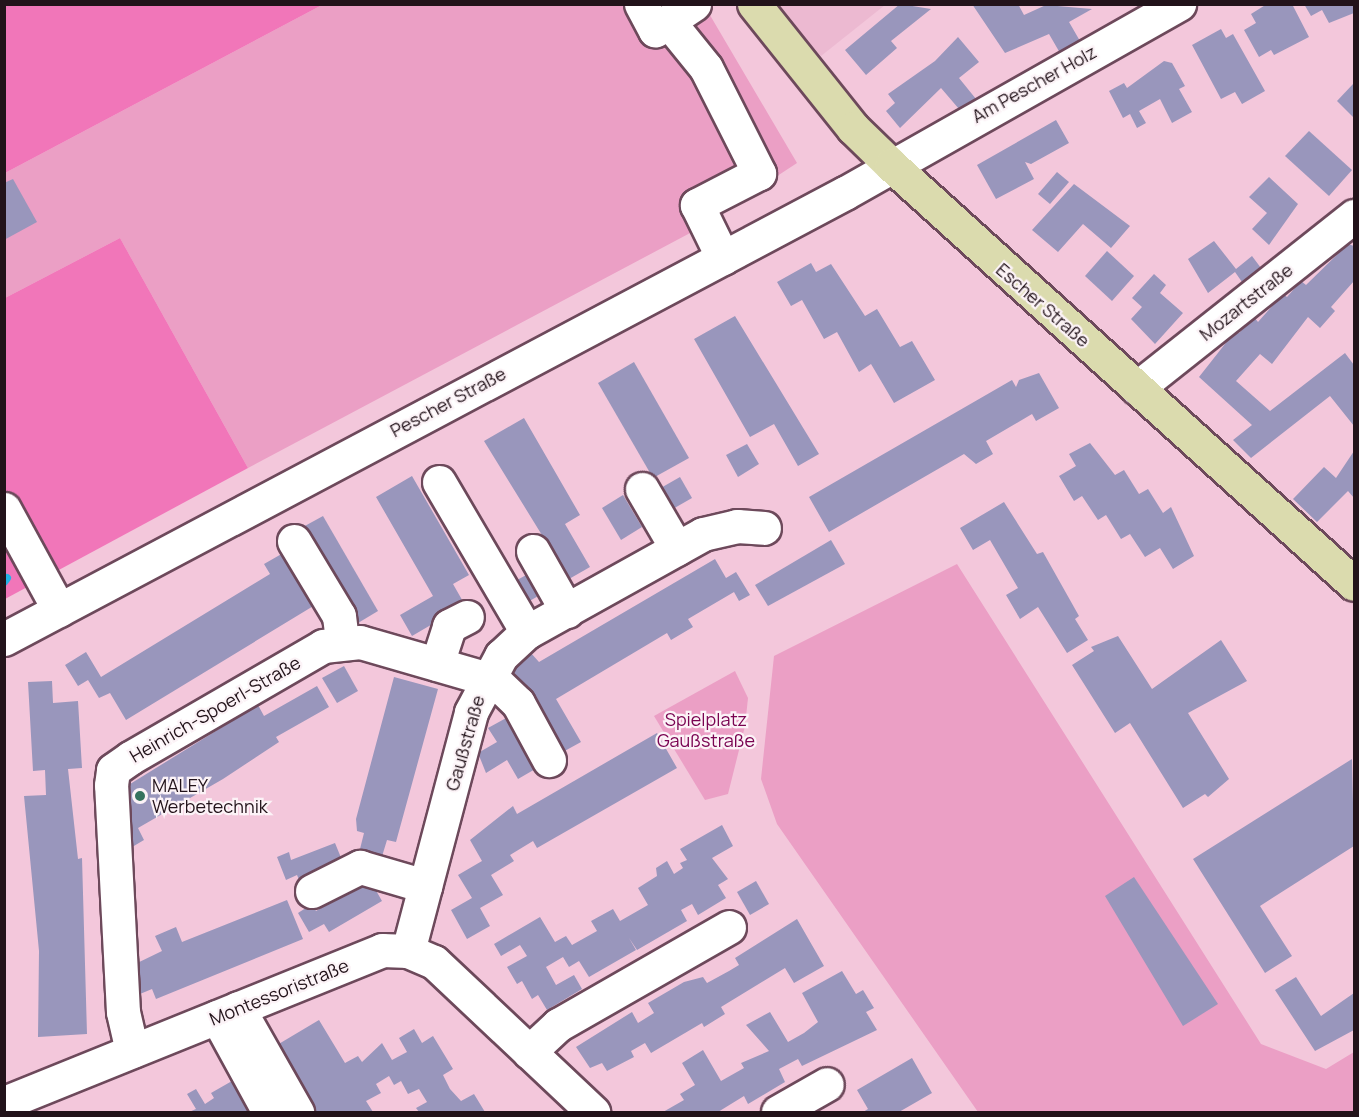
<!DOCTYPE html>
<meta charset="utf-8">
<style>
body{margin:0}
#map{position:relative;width:1359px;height:1117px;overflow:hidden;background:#f3c7db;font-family:Manrope,sans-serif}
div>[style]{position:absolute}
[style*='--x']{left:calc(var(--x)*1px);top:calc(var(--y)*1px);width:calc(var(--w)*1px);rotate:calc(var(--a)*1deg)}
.built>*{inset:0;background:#ecb9d1}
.green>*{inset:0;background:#eb9fc5}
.forest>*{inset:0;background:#f176b9}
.stream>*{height:8px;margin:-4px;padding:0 4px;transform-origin:4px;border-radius:4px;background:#23b4e7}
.building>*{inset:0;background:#9996bc}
.roads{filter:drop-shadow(2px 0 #6d495b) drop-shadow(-2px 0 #6d495b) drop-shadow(0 2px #6d495b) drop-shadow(0 -2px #6d495b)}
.minor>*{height:33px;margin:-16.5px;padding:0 16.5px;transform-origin:16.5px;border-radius:16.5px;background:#fff}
.major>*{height:33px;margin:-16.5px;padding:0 16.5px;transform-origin:16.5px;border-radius:16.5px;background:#dbdbae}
.dots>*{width:16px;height:16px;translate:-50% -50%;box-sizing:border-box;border:3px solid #fcf3f7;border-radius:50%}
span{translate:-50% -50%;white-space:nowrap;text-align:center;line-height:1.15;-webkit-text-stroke:4.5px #fcf3f7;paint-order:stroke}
.street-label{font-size:18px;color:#22131a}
.park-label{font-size:18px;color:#790351}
.poi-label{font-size:18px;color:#22131a}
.left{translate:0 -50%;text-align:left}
.frame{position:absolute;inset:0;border:6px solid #22131a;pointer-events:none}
</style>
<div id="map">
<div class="built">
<i style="clip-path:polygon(776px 5px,885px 5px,821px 56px)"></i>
</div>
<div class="green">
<i style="clip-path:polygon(322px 5px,704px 5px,797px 163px,692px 232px,248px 468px,120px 238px,5px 298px,5px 173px)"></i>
<i style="clip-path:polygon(957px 564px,1261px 1044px,1326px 1069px,1354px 1052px,1354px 1112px,978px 1112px,777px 824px,761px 779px,774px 656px)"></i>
<i style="clip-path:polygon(735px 671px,748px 698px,745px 726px,728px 794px,705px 800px,654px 716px)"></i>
</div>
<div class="forest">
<i style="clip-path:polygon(5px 4px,322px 4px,322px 5px,5px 173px)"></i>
<i style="clip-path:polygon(120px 238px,248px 468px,5px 599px,5px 298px)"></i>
</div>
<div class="stream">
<i style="--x:4;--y:582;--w:5;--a:-53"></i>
</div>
<div class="building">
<i style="clip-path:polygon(900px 4px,931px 9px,891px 41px,897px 48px,866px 75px,845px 50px)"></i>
<i style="clip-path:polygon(972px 4px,1018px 4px,1024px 15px,1046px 5px,1092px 9px,1069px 22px,1080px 41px,1060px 53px,1049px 34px,1005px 53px)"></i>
<i style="clip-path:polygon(1267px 4px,1292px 4px,1309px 37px,1274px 55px,1271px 50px,1259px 57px,1244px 30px,1256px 23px,1251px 14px)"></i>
<i style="clip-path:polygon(1304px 4px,1354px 4px,1354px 13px,1329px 23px,1322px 10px,1311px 16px)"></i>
<i style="clip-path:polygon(1221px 29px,1226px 38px,1233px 34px,1265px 91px,1242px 104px,1235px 92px,1221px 99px,1192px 45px)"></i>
<i style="clip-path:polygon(958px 37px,979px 62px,959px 78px,976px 99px,959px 109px,941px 88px,900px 128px,886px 111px,895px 103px,888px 94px,935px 61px)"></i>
<i style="clip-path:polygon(1164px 61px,1172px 63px,1185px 86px,1179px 89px,1192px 112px,1172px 123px,1160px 99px,1139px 111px,1146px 123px,1137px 128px,1130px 114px,1123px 118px,1109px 91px,1124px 83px,1127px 88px)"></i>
<i style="clip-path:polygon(1353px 84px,1354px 85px,1354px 118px,1337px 101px)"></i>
<i style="clip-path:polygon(1056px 120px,1069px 143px,1031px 164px,1025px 162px,1034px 179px,996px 199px,977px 165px)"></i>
<i style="clip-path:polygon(1309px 131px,1352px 170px,1329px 196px,1285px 156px)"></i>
<i style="clip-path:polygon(1057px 172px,1069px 182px,1050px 204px,1038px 194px)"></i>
<i style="clip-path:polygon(1269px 177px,1298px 204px,1269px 245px,1252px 229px,1267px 213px,1249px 197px)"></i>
<i style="clip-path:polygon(13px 179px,37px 222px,4px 240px,4px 183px)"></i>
<i style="clip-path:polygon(1074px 184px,1130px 226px,1111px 248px,1083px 224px,1058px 252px,1032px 230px)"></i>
<i style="clip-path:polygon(1214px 241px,1236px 269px,1252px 256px,1261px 268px,1242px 282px,1235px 272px,1208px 293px,1188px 259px)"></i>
<i style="clip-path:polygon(1348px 244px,1354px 246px,1354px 281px,1331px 307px,1335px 311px,1320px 328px,1308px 317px,1272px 364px,1260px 354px,1236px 381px,1270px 411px,1345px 353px,1354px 365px,1354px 426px,1330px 396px,1251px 458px,1233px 440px,1252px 425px,1199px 377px,1236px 330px,1239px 333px,1254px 317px,1258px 322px,1283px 294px,1287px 297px,1301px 281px,1306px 285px)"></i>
<i style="clip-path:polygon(1107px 251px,1134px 276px,1112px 301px,1085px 276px)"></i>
<i style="clip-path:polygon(811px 263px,816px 272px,831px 264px,865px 316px,877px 309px,900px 347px,912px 341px,935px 380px,894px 403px,871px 364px,859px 372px,837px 332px,824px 339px,802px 300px,791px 306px,777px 282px)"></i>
<i style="clip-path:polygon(1154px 274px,1166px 285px,1160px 293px,1183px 313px,1155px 344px,1131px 319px,1142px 307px,1132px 298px)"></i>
<i style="clip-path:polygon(735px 316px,819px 454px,798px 466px,774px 424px,750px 437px,694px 339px)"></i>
<i style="clip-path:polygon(634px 362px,689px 458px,653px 478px,598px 383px)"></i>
<i style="clip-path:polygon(1039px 373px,1059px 408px,1036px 421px,1032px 414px,986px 441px,993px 454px,976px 464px,964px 454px,829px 532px,809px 497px,1012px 380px,1016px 387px,1019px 380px)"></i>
<i style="clip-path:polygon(524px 418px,580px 515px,565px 524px,590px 567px,569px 579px,484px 441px)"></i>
<i style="clip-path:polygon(1090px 443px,1115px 475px,1124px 470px,1139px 494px,1148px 489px,1163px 513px,1171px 507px,1194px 556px,1173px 569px,1160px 548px,1145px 557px,1130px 534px,1121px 539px,1106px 515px,1098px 520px,1082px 496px,1074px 501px,1059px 476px,1076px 466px,1069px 454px)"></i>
<i style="clip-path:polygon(747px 444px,759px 464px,738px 477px,726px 455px)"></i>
<i style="clip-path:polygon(1354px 451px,1354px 498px,1348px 491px,1317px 522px,1293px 499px,1324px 467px,1336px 478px)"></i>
<i style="clip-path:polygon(412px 476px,469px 575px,453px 584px,465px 605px,412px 636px,400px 615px,433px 596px,376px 497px)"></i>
<i style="clip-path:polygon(680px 477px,692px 498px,671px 510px,659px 489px)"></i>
<i style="clip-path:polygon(623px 495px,642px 527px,621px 540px,602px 508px)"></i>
<i style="clip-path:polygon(1004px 502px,1037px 554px,1043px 552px,1079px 616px,1075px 619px,1088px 640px,1067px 653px,1038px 607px,1020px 619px,1006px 595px,1018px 588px,990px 540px,973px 550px,960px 528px)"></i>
<i style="clip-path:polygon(323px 516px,378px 611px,358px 623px,303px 527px)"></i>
<i style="clip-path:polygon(831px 540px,845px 564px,768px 606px,755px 585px)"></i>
<i style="clip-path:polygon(285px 552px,315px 605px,126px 720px,110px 693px,99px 698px,88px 680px,78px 686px,65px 665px,86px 652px,101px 677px,270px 574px,264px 564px)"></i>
<i style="clip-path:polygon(715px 559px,726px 578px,736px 572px,750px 595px,739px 601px,734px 592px,688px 619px,693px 627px,671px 640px,667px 633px,556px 699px,581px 742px,561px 753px,512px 669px,530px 652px,539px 662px)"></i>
<i style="clip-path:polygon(528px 574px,540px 595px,519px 607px,506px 586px)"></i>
<i style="clip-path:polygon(1118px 636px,1152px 689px,1221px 640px,1247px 681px,1188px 713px,1229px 779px,1208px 797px,1205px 794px,1183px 808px,1130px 723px,1115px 733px,1072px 665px,1094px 651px,1091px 647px)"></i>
<i style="clip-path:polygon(344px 666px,358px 691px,337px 703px,322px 678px)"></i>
<i style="clip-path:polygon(394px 677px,438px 689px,396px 842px,387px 840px,380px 863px,358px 857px,364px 833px,357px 831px,356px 819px)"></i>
<i style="clip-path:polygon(52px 681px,53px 703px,78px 701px,82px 768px,68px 769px,78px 859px,82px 858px,87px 1034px,38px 1037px,39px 951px,24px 796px,46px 795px,45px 770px,33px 771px,28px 682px)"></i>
<i style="clip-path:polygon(317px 686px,329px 707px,276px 737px,279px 742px,223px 779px,138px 828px,144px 840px,122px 853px,119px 810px,131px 804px,122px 789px,258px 705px,264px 716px)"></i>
<i style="clip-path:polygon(508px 717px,537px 768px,518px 779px,507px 760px,486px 773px,478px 753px,497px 742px,488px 728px)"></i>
<i style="clip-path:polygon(657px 733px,677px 768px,537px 848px,533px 841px,510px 855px,514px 861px,491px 875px,503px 895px,480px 908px,490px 926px,467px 939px,451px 910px,472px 898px,458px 875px,482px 861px,470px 840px,513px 806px,517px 814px)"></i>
<i style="clip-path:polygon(1352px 759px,1354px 846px,1260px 906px,1292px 956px,1265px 973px,1193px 859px)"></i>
<i style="clip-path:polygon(722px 825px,733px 846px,712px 858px,728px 879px,718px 885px,726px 898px,698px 915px,692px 904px,681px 910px,687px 921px,637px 950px,629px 938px,636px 950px,589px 977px,579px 961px,569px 967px,563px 957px,546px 967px,556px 985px,574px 975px,582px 989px,547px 1010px,538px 995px,532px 999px,522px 981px,517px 984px,507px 967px,527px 956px,520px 945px,501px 956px,494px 944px,540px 917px,555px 942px,566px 936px,572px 945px,597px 931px,591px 921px,613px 909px,620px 921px,648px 905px,638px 888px,657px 876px,656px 868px,667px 861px,674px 874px,683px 868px,680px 863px,687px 860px,680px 849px)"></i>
<i style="clip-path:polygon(335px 843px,344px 865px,300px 882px,297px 875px,286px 880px,277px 857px,289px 852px,291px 860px)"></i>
<i style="clip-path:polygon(1134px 877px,1218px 1004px,1183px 1026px,1105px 896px)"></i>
<i style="clip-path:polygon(370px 880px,382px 901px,329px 932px,324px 924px,309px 932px,298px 913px,312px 904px,316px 911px)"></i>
<i style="clip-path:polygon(756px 881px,769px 904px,750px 915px,737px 892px)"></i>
<i style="clip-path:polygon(287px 900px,303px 939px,156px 999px,152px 989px,140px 994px,129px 967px,162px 951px,155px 936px,176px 927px,182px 942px)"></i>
<i style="clip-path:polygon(797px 919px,824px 966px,794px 983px,785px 968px,721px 1007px,725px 1014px,704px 1027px,702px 1023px,651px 1053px,645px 1043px,631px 1051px,634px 1057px,607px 1071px,602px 1063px,590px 1068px,576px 1047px,632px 1012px,638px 1023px,654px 1013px,648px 1003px,684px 982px,703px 977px,707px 983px,729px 971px,739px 965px,735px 958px)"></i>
<i style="clip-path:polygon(842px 971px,856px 994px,863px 990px,874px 1008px,866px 1012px,877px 1030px,802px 1066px,798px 1059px,779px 1069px,785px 1082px,748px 1104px,744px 1096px,718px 1112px,663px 1112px,684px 1100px,680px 1094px,695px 1085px,682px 1063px,703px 1050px,721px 1081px,744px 1068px,741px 1063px,769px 1051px,746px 1025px,770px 1012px,788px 1042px,804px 1033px,818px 1022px,802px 993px)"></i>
<i style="clip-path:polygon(1296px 977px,1321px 1016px,1354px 993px,1354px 1030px,1315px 1051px,1275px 990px)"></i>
<i style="clip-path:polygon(319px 1020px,345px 1063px,358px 1056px,362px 1062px,382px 1043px,392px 1060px,407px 1052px,399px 1038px,414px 1029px,422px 1043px,433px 1036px,453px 1069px,443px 1075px,450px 1089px,461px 1101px,474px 1094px,485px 1112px,419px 1112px,416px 1108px,427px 1102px,419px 1089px,408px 1094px,401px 1081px,394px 1085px,389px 1076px,376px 1084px,381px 1093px,366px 1101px,373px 1112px,316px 1112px,277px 1045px)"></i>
<i style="clip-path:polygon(912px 1058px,932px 1093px,899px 1112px,863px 1112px,868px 1109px,857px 1090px)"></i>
<i style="clip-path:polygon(232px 1081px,250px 1112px,189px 1112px,196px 1109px,187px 1094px,196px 1089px,205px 1104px,214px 1098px,211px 1093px)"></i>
</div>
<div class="roads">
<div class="minor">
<i style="--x:641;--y:4;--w:30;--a:62"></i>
<i style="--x:655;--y:30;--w:47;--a:-33.7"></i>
<i style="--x:668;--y:21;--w:60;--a:51"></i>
<i style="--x:706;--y:68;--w:118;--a:63.2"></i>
<i style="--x:759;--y:173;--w:70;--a:152.7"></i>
<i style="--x:697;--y:205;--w:59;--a:63.9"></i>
<i style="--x:1137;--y:388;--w:277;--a:-38.4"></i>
<i style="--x:439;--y:482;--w:174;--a:59.6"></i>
<i style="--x:642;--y:489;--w:69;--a:59.7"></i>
<i style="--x:4;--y:509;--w:115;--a:61.4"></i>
<i style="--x:294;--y:541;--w:87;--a:59"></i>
<i style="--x:339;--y:616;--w:26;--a:83"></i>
<i style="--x:533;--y:551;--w:69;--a:60.5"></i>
<i style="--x:4;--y:639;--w:952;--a:-27.94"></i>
<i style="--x:845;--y:193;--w:384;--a:-29.5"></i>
<i style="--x:437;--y:664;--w:40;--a:-72"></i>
<i style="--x:449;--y:626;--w:20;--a:-27"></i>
<i style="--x:312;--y:891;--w:54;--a:-26.6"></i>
<i style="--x:360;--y:867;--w:68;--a:16.3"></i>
<i style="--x:408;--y:951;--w:247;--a:-75.2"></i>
<i style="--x:471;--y:712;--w:64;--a:-61.8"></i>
<i style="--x:501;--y:656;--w:35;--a:-43"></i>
<i style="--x:527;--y:632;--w:201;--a:-29.1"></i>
<i style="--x:703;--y:534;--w:35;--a:-13"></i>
<i style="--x:737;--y:526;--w:27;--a:4"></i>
<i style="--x:238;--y:1008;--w:120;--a:60.4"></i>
<i style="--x:217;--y:1017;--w:108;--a:61.3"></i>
<i style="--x:132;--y:1051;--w:40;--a:-103"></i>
<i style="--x:123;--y:1012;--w:227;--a:-93"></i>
<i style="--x:111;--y:785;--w:15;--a:-82"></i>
<i style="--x:113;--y:770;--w:21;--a:-35"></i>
<i style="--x:130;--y:758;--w:223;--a:-30.1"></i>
<i style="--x:323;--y:646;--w:37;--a:-6"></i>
<i style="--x:360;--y:642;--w:141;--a:16.1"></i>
<i style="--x:495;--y:681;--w:32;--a:44"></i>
<i style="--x:518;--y:703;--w:65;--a:61.5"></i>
<i style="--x:529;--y:1052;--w:40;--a:-43"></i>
<i style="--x:558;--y:1025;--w:197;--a:-29.8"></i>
<i style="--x:4;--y:1103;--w:408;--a:-22"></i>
<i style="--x:382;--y:950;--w:26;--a:2"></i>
<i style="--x:408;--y:951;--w:28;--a:23"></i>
<i style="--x:434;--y:962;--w:219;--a:43.3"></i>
<i style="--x:778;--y:1112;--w:56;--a:-29.7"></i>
</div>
<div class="major">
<i style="--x:754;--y:4;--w:159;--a:51.4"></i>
<i style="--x:853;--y:128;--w:53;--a:44.2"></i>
<i style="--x:891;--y:165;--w:624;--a:42.14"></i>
</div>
</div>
<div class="dots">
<i style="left:140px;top:796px;background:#36735e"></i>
</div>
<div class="street-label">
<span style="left:1034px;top:84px;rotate:-29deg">Am Pescher Holz</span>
<span style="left:1246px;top:302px;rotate:-38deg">Mozartstraße</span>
<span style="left:1043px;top:305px;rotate:41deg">Escher Straße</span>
<span style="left:448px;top:402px;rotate:-28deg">Pescher Straße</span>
<span style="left:215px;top:709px;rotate:-30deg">Heinrich-Spoerl-Straße</span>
<span style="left:465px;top:743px;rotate:-74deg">Gaußstraße</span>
<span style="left:279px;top:992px;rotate:-22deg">Montessoristraße</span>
</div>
<div class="park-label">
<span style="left:706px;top:730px">Spielplatz<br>Gaußstraße</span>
</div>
<div class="poi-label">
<span class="left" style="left:152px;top:796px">MALEY<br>Werbetechnik</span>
</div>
<div class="frame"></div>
</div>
